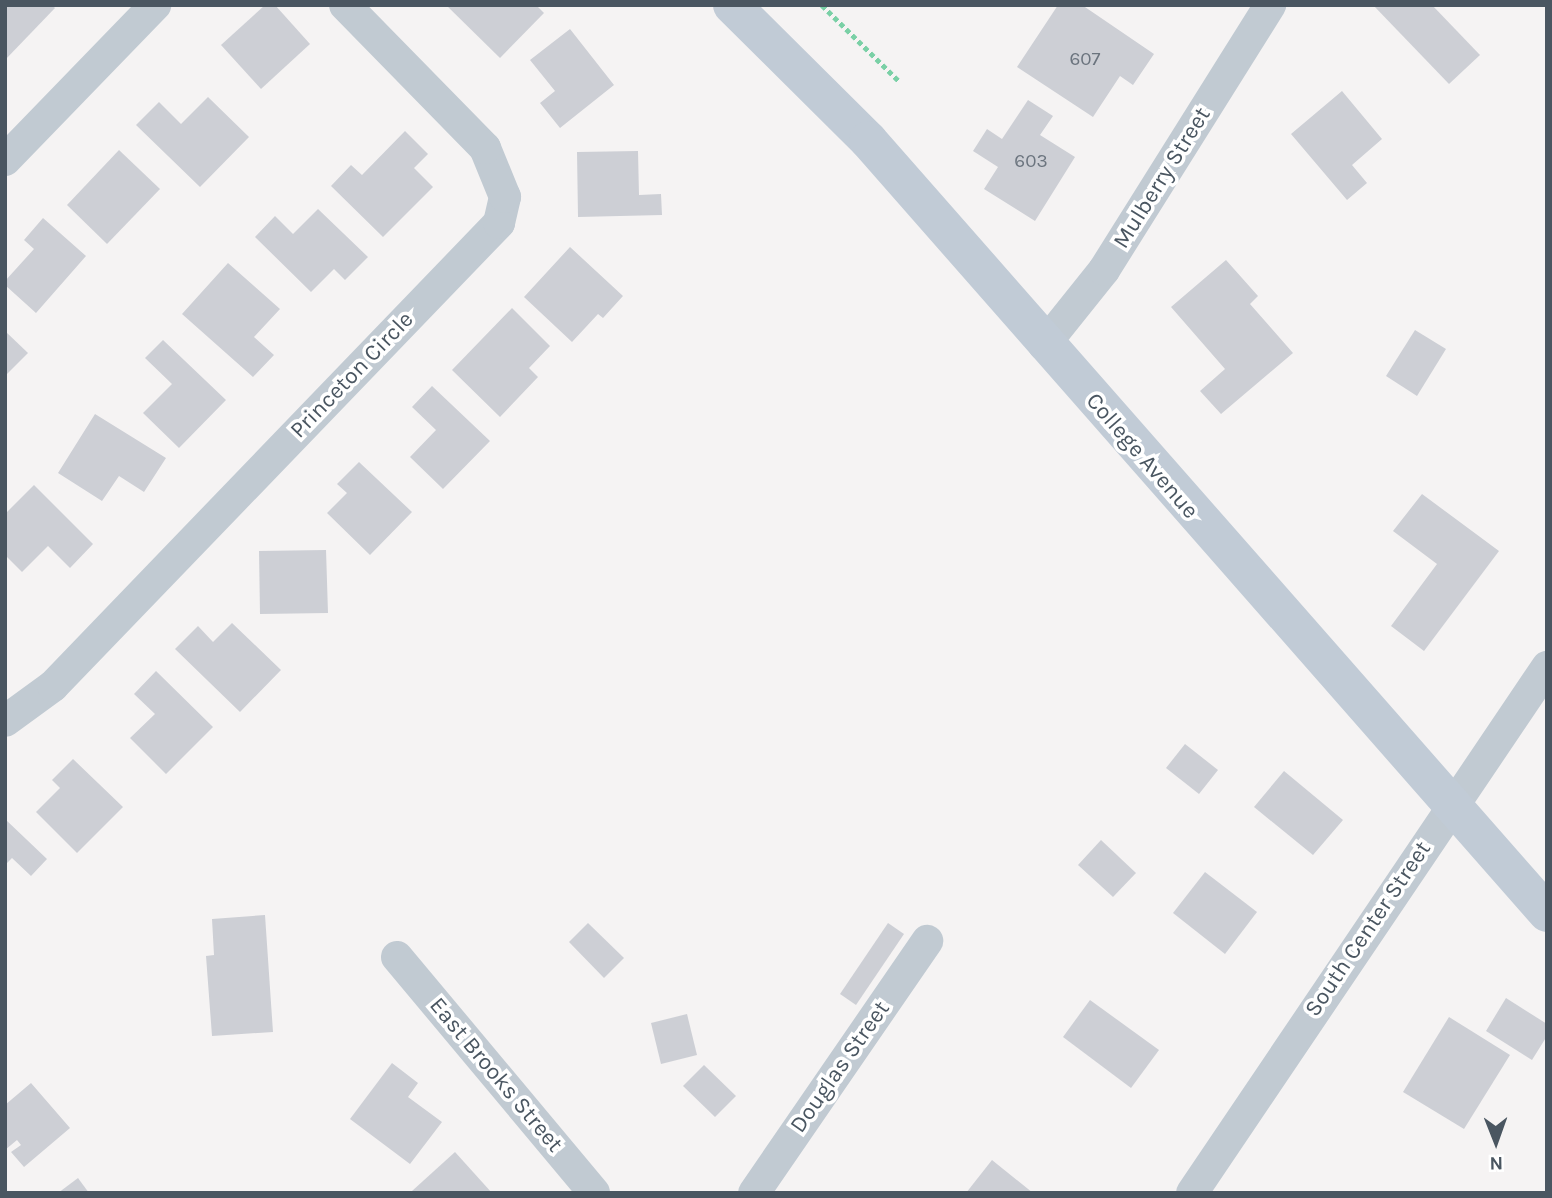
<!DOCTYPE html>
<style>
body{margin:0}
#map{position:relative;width:1552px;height:1198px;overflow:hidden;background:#f5f3f3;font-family:Karla,sans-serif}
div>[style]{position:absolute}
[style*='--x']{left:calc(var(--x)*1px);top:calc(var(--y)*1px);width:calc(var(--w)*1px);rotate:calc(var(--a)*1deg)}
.building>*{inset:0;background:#cdcfd5}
.path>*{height:4.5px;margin-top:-2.25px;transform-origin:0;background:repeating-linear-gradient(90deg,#7ad0a6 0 5px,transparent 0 8.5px)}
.minor>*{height:32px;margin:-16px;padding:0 16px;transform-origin:16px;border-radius:16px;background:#c1cad2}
.secondary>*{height:38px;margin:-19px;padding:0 19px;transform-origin:19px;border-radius:19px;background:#c1cbd6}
span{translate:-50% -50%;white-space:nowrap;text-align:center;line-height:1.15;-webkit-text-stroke:7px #fff;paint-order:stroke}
.number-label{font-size:19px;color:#6b747e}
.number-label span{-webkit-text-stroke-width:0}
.street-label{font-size:23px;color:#4a5661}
.frame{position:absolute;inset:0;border:7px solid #4a5661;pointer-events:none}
.north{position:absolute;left:1461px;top:1107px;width:70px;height:70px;-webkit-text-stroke:5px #fff;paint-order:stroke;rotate:179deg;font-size:19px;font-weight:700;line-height:28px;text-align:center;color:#4a5661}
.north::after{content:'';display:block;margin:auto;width:24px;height:32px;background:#4a5661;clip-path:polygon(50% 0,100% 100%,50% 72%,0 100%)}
</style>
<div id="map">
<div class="building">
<i style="clip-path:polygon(5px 5px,52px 5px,55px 8px,5px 60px)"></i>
<i style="clip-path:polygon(265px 5px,275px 5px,310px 44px,261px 89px,221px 45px)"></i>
<i style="clip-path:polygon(446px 5px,536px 5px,544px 13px,500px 58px)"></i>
<i style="clip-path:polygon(1058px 5px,1082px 5px,1154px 54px,1133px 85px,1120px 76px,1093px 117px,1017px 67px)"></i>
<i style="clip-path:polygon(1373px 5px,1432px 5px,1480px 55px,1449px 84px)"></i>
<i style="clip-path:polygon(570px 29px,614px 85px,560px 128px,540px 103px,555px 91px,530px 60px)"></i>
<i style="clip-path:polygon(1342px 91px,1382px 139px,1352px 165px,1367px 183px,1347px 200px,1291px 134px)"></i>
<i style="clip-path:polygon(208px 97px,249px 137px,200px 187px,136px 125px,159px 102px,181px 124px)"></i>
<i style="clip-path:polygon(1028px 100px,1053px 116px,1040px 135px,1075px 157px,1035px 221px,984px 189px,998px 167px,973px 151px,987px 129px,1002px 139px)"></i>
<i style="clip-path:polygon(405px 131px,428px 154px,414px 168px,433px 187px,383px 237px,331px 186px,351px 165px,362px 175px)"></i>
<i style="clip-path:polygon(119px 150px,160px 189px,107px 244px,67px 205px)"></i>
<i style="clip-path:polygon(638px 151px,639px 195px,661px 194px,662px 215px,578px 217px,577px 152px)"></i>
<i style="clip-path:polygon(318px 209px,368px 257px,345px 280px,334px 269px,311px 292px,255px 237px,275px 216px,293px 234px)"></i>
<i style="clip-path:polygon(43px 218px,86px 256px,36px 313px,5px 285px,5px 281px,34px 249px,24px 240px)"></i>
<i style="clip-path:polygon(570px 247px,623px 296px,603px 318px,598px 314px,572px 342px,524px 297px)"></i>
<i style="clip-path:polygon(1226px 260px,1258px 296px,1250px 304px,1293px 353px,1221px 414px,1200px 391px,1225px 369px,1171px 307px)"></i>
<i style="clip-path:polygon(228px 263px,280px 309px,254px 337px,274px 355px,253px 377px,182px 314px)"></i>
<i style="clip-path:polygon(512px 308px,550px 346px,529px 368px,538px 377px,500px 417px,452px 370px)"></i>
<i style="clip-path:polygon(1415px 330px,1446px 349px,1417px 396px,1386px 376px)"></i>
<i style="clip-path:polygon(5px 331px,28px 353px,5px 376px)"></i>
<i style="clip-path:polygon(163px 340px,226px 400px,179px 448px,143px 413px,172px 384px,145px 358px)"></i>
<i style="clip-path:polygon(432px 386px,490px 441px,443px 489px,410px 457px,436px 430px,412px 407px)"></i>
<i style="clip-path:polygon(95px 414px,166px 458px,144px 492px,119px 476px,102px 501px,58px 473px)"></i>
<i style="clip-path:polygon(359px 462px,412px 512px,370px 555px,327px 513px,347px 493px,337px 484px)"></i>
<i style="clip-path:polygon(34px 485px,93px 544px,70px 568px,48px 546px,22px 572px,5px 555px,5px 514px)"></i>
<i style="clip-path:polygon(1422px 494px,1499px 551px,1424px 651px,1391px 626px,1437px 564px,1393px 531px)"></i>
<i style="clip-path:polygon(326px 550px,328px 613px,260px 614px,259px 551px)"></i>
<i style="clip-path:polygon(232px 623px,281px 670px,240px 712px,175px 649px,198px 626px,213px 642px)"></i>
<i style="clip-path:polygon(156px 671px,213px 727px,166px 774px,130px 738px,155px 714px,134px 694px)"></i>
<i style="clip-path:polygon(1185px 744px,1218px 770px,1199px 794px,1166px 768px)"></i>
<i style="clip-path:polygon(73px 759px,123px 807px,77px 853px,36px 812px,60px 788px,52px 780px)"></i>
<i style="clip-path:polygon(1284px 771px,1343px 820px,1313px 855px,1254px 807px)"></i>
<i style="clip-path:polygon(5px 819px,47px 859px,31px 876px,12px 858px,5px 865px)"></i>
<i style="clip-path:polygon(1101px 840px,1136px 873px,1113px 897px,1078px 865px)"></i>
<i style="clip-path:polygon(1205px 872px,1257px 912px,1225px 954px,1173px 913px)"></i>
<i style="clip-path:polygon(265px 915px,273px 1032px,212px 1036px,206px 956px,214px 955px,212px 919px)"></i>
<i style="clip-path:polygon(588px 923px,624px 958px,604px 978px,569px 942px)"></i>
<i style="clip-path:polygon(888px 923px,904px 934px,856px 1005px,840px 994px)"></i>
<i style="clip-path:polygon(1506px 998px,1547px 1024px,1547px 1036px,1532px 1060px,1486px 1031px)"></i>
<i style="clip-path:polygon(1090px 1000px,1159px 1050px,1131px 1088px,1063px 1037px)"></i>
<i style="clip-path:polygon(687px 1014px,697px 1055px,661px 1064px,651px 1023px)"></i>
<i style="clip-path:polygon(1449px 1017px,1510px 1055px,1464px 1129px,1403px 1092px)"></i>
<i style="clip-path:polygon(392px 1063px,418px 1083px,408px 1097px,442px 1122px,410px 1164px,350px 1119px)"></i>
<i style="clip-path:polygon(704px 1065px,736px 1096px,715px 1117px,683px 1086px)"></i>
<i style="clip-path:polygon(31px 1083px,70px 1128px,24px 1167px,11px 1152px,21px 1145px,17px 1140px,5px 1150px,5px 1105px)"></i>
<i style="clip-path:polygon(455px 1152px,492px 1193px,413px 1193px,412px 1191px)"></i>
<i style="clip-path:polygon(992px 1160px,1033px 1193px,966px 1193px)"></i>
<i style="clip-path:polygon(78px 1178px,89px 1193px,58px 1193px)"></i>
</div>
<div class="path">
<i style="--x:822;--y:5;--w:110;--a:44.6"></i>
</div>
<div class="minor">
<i style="--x:5;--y:160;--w:216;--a:-45.9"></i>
<i style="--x:1044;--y:345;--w:96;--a:-51.3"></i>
<i style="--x:1104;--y:270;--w:313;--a:-57.9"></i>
<i style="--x:5;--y:721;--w:59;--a:-36.1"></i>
<i style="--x:53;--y:686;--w:643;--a:-46.07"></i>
<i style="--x:499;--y:223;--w:27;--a:-77"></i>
<i style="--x:505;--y:197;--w:53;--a:-112.2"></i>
<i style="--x:485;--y:148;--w:200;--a:-134.4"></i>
<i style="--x:397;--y:957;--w:307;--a:50.1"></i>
<i style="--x:754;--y:1193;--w:306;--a:-55.5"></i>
<i style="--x:1192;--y:1193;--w:635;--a:-55.98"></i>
</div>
<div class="secondary">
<i style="--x:732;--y:5;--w:192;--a:44.8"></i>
<i style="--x:868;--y:140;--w:1029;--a:48.7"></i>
</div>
<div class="number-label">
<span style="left:1085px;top:60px">607</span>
<span style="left:1031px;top:162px">603</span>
</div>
<div class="street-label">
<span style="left:1162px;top:178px;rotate:-58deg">Mulberry Street</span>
<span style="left:352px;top:375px;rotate:-46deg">Princeton Circle</span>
<span style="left:1142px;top:456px;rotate:49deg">College Avenue</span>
<span style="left:1368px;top:929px;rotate:-56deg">South Center Street</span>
<span style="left:840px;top:1067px;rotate:-55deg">Douglas Street</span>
<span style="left:496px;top:1075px;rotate:50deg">East Brooks Street</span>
</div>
<div class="frame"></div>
<div class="north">N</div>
</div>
